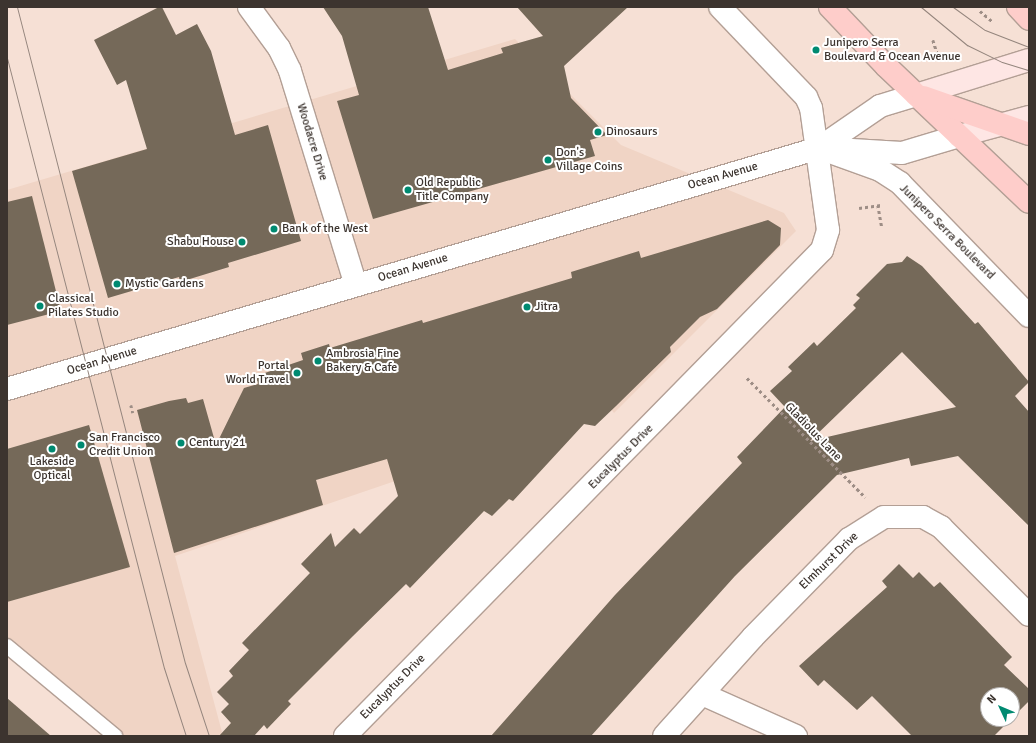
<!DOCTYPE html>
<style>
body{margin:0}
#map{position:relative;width:1036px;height:743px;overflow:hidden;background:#f6e0d5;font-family:Signika,sans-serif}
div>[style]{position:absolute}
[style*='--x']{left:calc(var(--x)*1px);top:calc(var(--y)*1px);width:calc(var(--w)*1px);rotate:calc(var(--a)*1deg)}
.built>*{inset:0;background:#f0d4c5}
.building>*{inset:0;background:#756959}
.path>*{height:2.5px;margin-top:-1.25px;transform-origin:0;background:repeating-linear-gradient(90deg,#9e8e86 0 3px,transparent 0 6px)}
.roads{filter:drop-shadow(1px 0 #b39f95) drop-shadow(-1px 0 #b39f95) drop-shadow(0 1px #b39f95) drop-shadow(0 -1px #b39f95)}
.service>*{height:14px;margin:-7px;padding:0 7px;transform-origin:7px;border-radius:7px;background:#fff}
.minor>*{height:22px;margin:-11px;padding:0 11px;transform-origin:11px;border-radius:11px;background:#fff}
.tertiary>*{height:22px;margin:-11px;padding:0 11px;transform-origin:11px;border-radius:11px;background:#fff}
.secondary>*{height:22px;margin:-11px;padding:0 11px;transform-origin:11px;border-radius:11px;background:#fee6e4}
.primary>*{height:22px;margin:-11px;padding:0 11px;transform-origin:11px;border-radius:11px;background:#fecdca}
.tram>*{height:1px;margin:-0.5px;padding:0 0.5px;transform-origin:0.5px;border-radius:0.5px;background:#94857d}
.dots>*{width:11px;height:11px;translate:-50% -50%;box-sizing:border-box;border:2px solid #fff;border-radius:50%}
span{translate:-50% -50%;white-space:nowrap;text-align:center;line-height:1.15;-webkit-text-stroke:4px #fff;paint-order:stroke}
.poi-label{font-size:12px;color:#3c342f}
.left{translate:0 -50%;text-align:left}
.right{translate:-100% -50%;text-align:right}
.street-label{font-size:12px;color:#3c342f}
.frame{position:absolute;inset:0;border:8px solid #3c342f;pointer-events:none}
.north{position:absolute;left:980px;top:687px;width:40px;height:40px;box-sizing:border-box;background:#fff;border:1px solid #b1aeac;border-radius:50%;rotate:314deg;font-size:11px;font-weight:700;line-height:16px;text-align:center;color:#3c342f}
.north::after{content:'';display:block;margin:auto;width:14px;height:18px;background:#008a71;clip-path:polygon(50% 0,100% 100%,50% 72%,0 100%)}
</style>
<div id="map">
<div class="built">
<i style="clip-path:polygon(515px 39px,621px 145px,784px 213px,796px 231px,614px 413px,601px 397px,451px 462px,175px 556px,223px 736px,125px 736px,7px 646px,7px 190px)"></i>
</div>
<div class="building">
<i style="clip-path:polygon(159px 7px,162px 7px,176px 35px,197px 24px,211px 51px,235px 135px,268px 125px,301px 241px,228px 263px,229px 267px,180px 282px,179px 277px,108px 298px,72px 171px,147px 149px,126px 80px,117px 85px,94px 40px)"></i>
<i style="clip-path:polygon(323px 7px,428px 7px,448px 70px,503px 53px,501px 48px,543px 36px,517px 7px,628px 7px,564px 66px,571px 98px,607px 135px,590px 140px,595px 156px,373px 219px,337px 101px,359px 95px,342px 36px)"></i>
<i style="clip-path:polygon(32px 196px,61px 311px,7px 325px,7px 202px)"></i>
<i style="clip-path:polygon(768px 220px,781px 228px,780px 245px,717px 309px,700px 317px,670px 347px,671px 352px,616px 406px,595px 426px,584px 424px,513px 501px,509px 499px,492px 516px,484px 511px,410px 588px,406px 584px,353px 636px,288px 701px,291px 704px,267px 729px,264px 725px,254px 736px,219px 736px,231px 723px,221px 712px,229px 704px,217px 692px,233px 676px,229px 671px,249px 650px,242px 643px,310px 573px,301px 564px,331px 533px,335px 547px,354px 528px,360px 534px,398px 496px,387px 459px,316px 480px,323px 505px,174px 553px,137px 410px,169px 401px,186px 398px,188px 403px,203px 399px,216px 445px,244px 388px,258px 384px,256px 376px,303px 360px,301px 353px,329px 344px,330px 348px,422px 320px,423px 323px,572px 278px,571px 272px,639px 251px,641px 258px)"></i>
<i style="clip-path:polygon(evenodd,907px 256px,922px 266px,975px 324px,978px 322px,1029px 382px,1015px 396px,1029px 412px,1029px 526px,958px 456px,911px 466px,909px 458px,837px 475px,735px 576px,591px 736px,491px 736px,615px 595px,742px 463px,737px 457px,785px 407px,770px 391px,792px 371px,788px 367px,814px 342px,817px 346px,856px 308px,853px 305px,860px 298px,856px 295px,887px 264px,902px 262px,907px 256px,902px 352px,956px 407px,810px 441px,902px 352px)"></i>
<i style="clip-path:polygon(89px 425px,130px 567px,7px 602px,7px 449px)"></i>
<i style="clip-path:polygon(899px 564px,913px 578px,919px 572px,934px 587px,940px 582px,1012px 657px,1004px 665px,1029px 689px,1029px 701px,1012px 718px,1012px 695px,988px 695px,988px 719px,1011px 719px,994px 736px,912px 736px,872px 696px,857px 710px,824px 680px,818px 686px,799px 666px,887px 587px,882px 581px)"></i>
<i style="clip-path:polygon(7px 698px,51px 736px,7px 736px)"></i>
</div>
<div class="path">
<i style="--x:980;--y:11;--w:17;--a:40"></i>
<i style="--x:933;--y:40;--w:13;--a:72"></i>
<i style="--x:878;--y:205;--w:22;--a:80"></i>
<i style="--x:859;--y:208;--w:22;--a:-8"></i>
<i style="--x:66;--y:310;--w:7;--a:74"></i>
<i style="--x:747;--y:378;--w:168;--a:45.2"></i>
<i style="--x:131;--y:405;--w:8;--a:76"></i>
</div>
<div class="roads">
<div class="service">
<i style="--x:7;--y:646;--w:141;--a:39.8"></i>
</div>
<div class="minor">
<i style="--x:249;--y:7;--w:51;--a:53.8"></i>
<i style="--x:279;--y:48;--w:25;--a:64"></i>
<i style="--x:290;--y:71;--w:224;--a:72.9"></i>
<i style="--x:827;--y:151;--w:56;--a:19.7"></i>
<i style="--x:880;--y:170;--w:24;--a:33"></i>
<i style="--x:900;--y:183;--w:185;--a:45.9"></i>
<i style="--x:702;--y:694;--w:103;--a:24.1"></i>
<i style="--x:345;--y:736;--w:681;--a:-45.54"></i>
<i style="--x:822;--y:250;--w:21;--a:-73"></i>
<i style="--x:828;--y:230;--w:123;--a:-97.9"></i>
<i style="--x:811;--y:108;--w:12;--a:-114"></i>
<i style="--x:806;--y:97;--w:124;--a:-133.7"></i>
<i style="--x:664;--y:736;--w:133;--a:-48"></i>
<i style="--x:753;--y:637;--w:137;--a:-45.6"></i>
<i style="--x:849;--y:539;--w:41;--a:-32.2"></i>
<i style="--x:884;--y:517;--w:39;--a:0"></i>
<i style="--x:923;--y:517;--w:21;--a:29"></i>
<i style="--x:941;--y:527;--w:124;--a:45"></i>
</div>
<div class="tertiary">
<i style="--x:819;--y:148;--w:83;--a:3.4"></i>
<i style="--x:902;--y:153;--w:59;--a:-16.6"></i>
<i style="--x:7;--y:389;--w:847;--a:-16.53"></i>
<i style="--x:819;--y:148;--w:74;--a:-34.5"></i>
<i style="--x:880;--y:106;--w:38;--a:-17"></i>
</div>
<div class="secondary">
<i style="--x:916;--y:95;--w:118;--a:-17.2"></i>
<i style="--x:959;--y:136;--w:73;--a:-15.2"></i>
</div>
<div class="primary">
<i style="--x:830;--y:7;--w:81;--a:46.5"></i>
<i style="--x:886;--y:66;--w:197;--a:43.6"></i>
<i style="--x:1018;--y:7;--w:16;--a:47"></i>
<i style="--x:923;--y:97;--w:112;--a:19.2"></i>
</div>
</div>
<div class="tram">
<i style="--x:17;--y:7;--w:677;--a:75.64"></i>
<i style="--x:185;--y:663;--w:77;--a:71.8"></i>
<i style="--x:921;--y:7;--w:60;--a:39.6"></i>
<i style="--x:967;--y:45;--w:39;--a:26"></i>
<i style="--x:1002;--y:62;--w:28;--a:17"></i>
<i style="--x:953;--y:7;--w:39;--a:36"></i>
<i style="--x:985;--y:30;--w:47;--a:21.1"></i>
<i style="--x:7;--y:58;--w:630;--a:75.57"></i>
<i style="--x:164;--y:668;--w:71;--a:72.1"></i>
</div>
<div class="dots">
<i style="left:816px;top:50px;background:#008a71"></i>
<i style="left:598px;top:132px;background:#008a71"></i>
<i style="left:548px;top:160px;background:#008a71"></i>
<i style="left:408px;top:190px;background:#008a71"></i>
<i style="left:274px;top:229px;background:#008a71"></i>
<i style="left:242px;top:242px;background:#008a71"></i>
<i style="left:117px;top:284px;background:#008a71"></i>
<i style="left:40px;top:306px;background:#008a71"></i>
<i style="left:527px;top:307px;background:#008a71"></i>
<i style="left:318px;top:361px;background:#008a71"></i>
<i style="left:297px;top:373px;background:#008a71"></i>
<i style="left:181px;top:443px;background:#008a71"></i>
<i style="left:81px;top:445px;background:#008a71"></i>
<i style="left:52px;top:449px;background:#008a71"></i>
</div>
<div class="poi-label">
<span class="left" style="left:824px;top:50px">Junipero Serra<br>Boulevard &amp; Ocean Avenue</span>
<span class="left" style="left:606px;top:132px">Dinosaurs</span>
<span class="left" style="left:556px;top:160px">Don's<br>Village Coins</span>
<span class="left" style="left:416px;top:190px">Old Republic<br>Title Company</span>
<span class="left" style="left:282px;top:229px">Bank of the West</span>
<span class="right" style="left:234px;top:242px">Shabu House</span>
<span class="left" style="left:125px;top:284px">Mystic Gardens</span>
<span class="left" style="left:48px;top:306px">Classical<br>Pilates Studio</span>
<span class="left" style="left:535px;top:307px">Jitra</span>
<span class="left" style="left:326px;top:361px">Ambrosia Fine<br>Bakery &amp; Cafe</span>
<span class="right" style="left:289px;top:373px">Portal<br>World Travel</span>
<span class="left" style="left:89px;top:445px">San Francisco<br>Credit Union</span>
<span class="left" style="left:189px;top:443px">Century 21</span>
<span style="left:52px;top:469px">Lakeside<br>Optical</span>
</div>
<div class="street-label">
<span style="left:312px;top:142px;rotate:73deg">Woodacre Drive</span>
<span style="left:723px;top:176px;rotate:-16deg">Ocean Avenue</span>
<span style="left:947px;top:232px;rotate:45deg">Junipero Serra Boulevard</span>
<span style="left:413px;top:268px;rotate:-17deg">Ocean Avenue</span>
<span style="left:102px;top:361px;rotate:-17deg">Ocean Avenue</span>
<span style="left:813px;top:432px;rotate:46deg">Gladiolus Lane</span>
<span style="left:621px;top:457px;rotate:-45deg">Eucalyptus Drive</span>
<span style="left:829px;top:561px;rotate:-44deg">Elmhurst Drive</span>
<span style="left:393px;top:687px;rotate:-45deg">Eucalyptus Drive</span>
</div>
<div class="frame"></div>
<div class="north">N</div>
</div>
